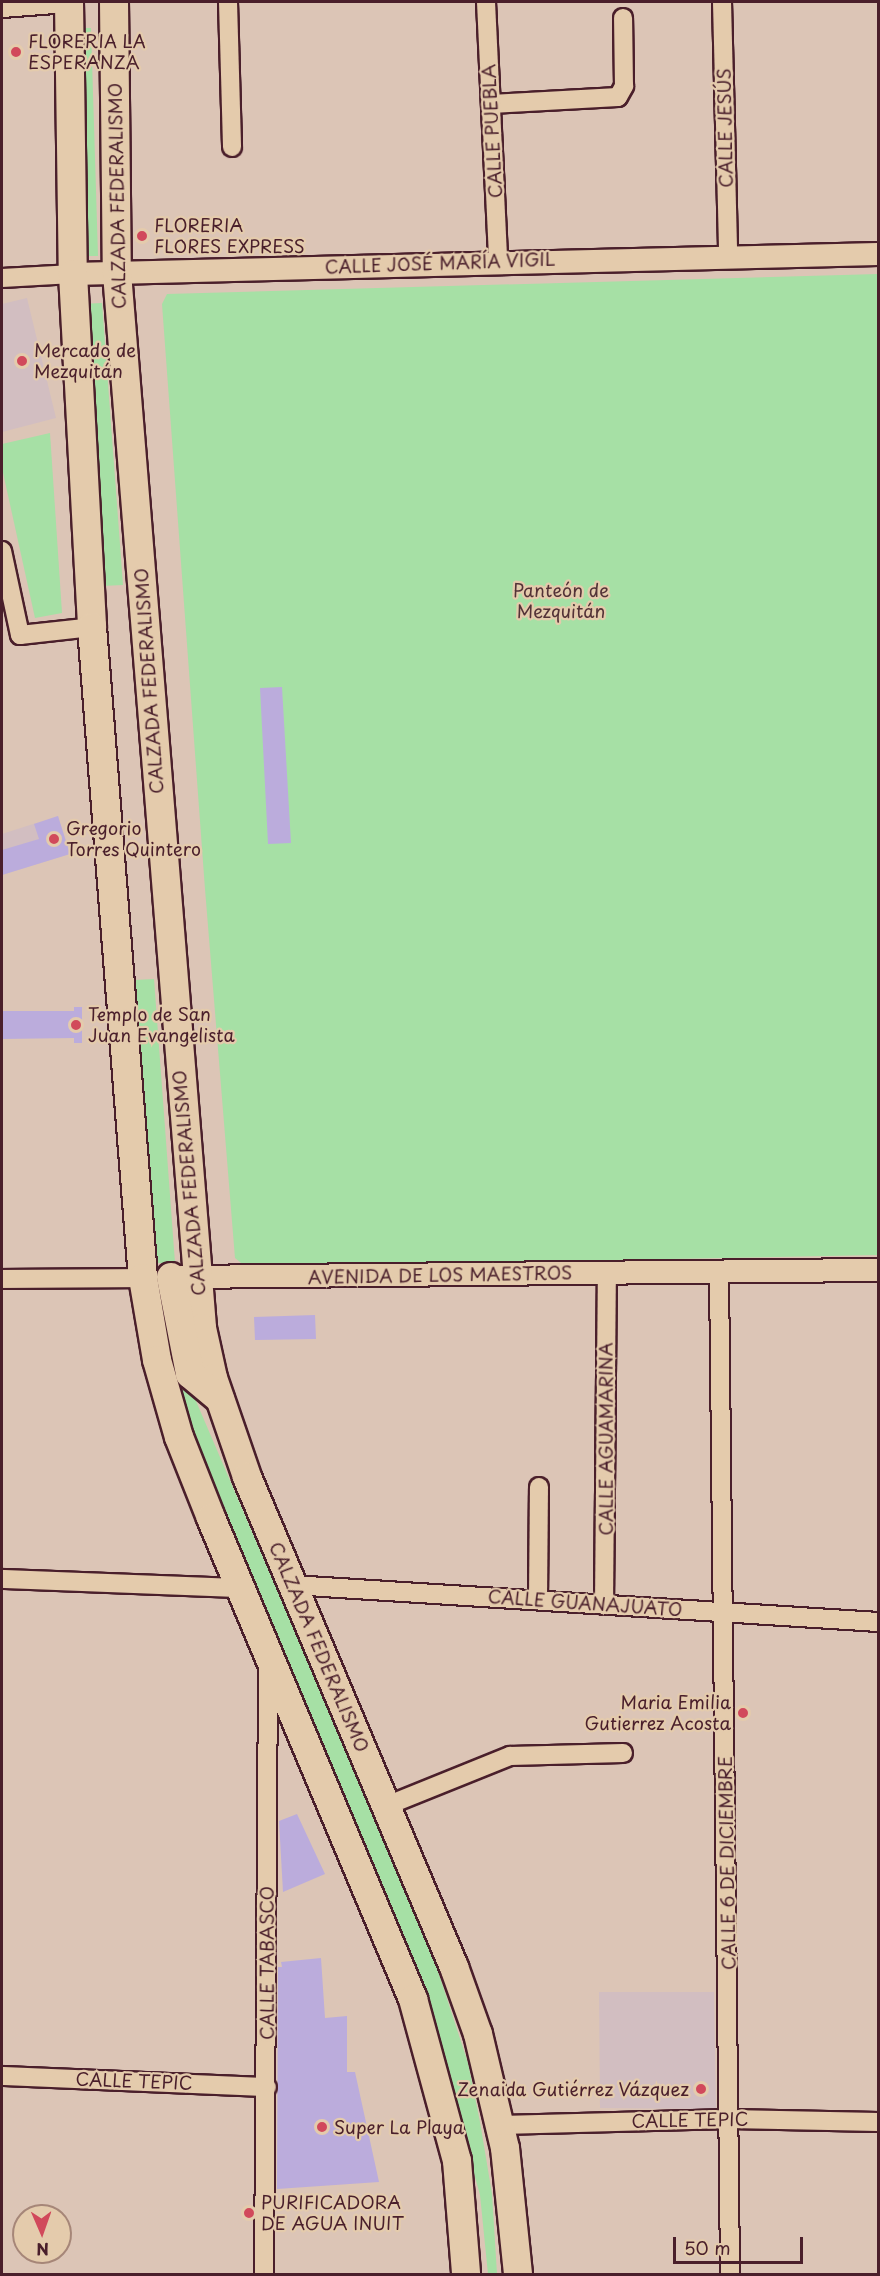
<!DOCTYPE html>
<meta charset="utf-8">
<style>
body{margin:0}
#map{position:relative;width:880px;height:2276px;overflow:hidden;background:#dcc5b6;font-family:"Playpen Sans",sans-serif}
div>[style]{position:absolute}
[style*='--x']{left:calc(var(--x)*1px);top:calc(var(--y)*1px);width:calc(var(--w)*1px);rotate:calc(var(--a)*1deg)}
.built>*{inset:0;background:#d2bec1}
.green>*{inset:0;background:#a6e0a5}
.building>*{inset:0;background:#bbacdc}
.roads{filter:drop-shadow(2px 0 #4a1f2b) drop-shadow(-2px 0 #4a1f2b) drop-shadow(0 2px #4a1f2b) drop-shadow(0 -2px #4a1f2b)}
.minor>*{height:18px;margin:-9px;padding:0 9px;transform-origin:9px;border-radius:9px;background:#e4cbac}
.tertiary>*{height:22px;margin:-11px;padding:0 11px;transform-origin:11px;border-radius:11px;background:#e4cbac}
.primary>*{height:28px;margin:-14px;padding:0 14px;transform-origin:14px;border-radius:14px;background:#e4cbac}
.dots>*{width:16px;height:16px;translate:-50% -50%;box-sizing:border-box;border:3px solid #e4cbac;border-radius:50%}
span{translate:-50% -50%;white-space:nowrap;text-align:center;line-height:1.15;-webkit-text-stroke:4.5px #e4cbac;paint-order:stroke}
.poi-label{font-size:18px;color:#4a1f2b}
.left{translate:0 -50%;text-align:left}
.right{translate:-100% -50%;text-align:right}
.street-label{font-size:18px;color:#4a1f2b}
.park-label{font-size:18px;color:#533237}
.frame{position:absolute;inset:0;border:3px solid #4a1f2b;pointer-events:none}
.north{position:absolute;left:12px;top:2204px;width:60px;height:60px;box-sizing:border-box;background:#e4cbac;border:2px solid #a68678;border-radius:50%;rotate:178deg;font-size:16px;font-weight:700;line-height:24px;text-align:center;color:#4a1f2b}
.north::after{content:'';display:block;margin:auto;width:21px;height:27px;background:#d1495b;clip-path:polygon(50% 0,100% 100%,50% 72%,0 100%)}
.scale{position:absolute;left:673px;top:2237px;width:130px;height:27px;box-sizing:border-box;border:3px solid #4a1f2b;border-top:0;padding-left:8px;font-size:18px;line-height:21px;white-space:nowrap;color:#4a1f2b;-webkit-text-stroke:4px #e4cbac;paint-order:stroke}
</style>
<div id="map">
<div class="built">
<i style="clip-path:polygon(27px 298px,56px 418px,2px 432px,2px 304px)"></i>
<i style="clip-path:polygon(58px 816px,70px 854px,2px 875px,2px 834px)"></i>
<i style="clip-path:polygon(599px 1992px,714px 1992px,716px 2109px,600px 2108px)"></i>
</div>
<div class="green">
<i style="clip-path:polygon(71px 28px,91px 28px,98px 256px,77px 256px)"></i>
<i style="clip-path:polygon(878px 274px,878px 1255px,246px 1267px,235px 1258px,205px 889px,162px 304px,167px 294px)"></i>
<i style="clip-path:polygon(102px 303px,123px 585px,102px 586px,79px 304px)"></i>
<i style="clip-path:polygon(50px 433px,62px 613px,35px 618px,2px 468px,2px 444px)"></i>
<i style="clip-path:polygon(154px 979px,175px 1263px,156px 1263px,134px 980px)"></i>
<i style="clip-path:polygon(171px 1311px,184px 1373px,431px 1950px,468px 2063px,480px 2122px,492px 2194px,497px 2274px,488px 2274px,480px 2195px,420px 1981px,192px 1442px,173px 1377px,161px 1312px)"></i>
</div>
<div class="building">
<i style="clip-path:polygon(282px 687px,291px 843px,268px 844px,260px 688px)"></i>
<i style="clip-path:polygon(58px 816px,70px 854px,2px 875px,2px 850px,39px 839px,34px 824px)"></i>
<i style="clip-path:polygon(74px 1007px,82px 1007px,82px 1043px,74px 1043px,74px 1038px,2px 1039px,2px 1011px,74px 1011px)"></i>
<i style="clip-path:polygon(315px 1315px,316px 1339px,255px 1340px,254px 1317px)"></i>
<i style="clip-path:polygon(297px 1814px,325px 1874px,283px 1892px,279px 1821px)"></i>
<i style="clip-path:polygon(321px 1958px,325px 2018px,347px 2016px,347px 2072px,355px 2072px,379px 2182px,277px 2189px,278px 1967px,282px 1967px,281px 1962px)"></i>
</div>
<div class="roads">
<div class="minor">
<i style="--x:228;--y:2;--w:145;--a:88.4"></i>
<i style="--x:486;--y:2;--w:259;--a:87.3"></i>
<i style="--x:722;--y:2;--w:253;--a:88.6"></i>
<i style="--x:491;--y:104;--w:127;--a:-3.2"></i>
<i style="--x:618;--y:97;--w:13;--a:-61"></i>
<i style="--x:624;--y:86;--w:68;--a:-90.8"></i>
<i style="--x:2;--y:278;--w:71;--a:-3.2"></i>
<i style="--x:2;--y:551;--w:86;--a:77.9"></i>
<i style="--x:20;--y:635;--w:72;--a:-6.3"></i>
<i style="--x:719;--y:1272;--w:1002;--a:89.37"></i>
<i style="--x:2;--y:1279;--w:141;--a:-0.4"></i>
<i style="--x:2;--y:1579;--w:239;--a:2.2"></i>
<i style="--x:292;--y:1585;--w:587;--a:3.61"></i>
<i style="--x:538;--y:1600;--w:113;--a:-89.5"></i>
<i style="--x:604;--y:1605;--w:332;--a:-89.5"></i>
<i style="--x:386;--y:1806;--w:134;--a:-22"></i>
<i style="--x:510;--y:1756;--w:113;--a:-1.5"></i>
<i style="--x:2;--y:2076;--w:265;--a:2.4"></i>
<i style="--x:501;--y:2125;--w:229;--a:-1.5"></i>
<i style="--x:730;--y:2119;--w:148;--a:1.2"></i>
<i style="--x:264;--y:2274;--w:608;--a:-89.62"></i>
</div>
<div class="tertiary">
<i style="--x:2;--y:6;--w:52;--a:-4.4"></i>
<i style="--x:73;--y:274;--w:805;--a:-1.42"></i>
<i style="--x:181;--y:1277;--w:697;--a:-0.58"></i>
</div>
<div class="primary">
<i style="--x:69;--y:2;--w:272;--a:89.2"></i>
<i style="--x:73;--y:274;--w:354;--a:86.9"></i>
<i style="--x:92;--y:627;--w:653;--a:85.52"></i>
<i style="--x:143;--y:1278;--w:83;--a:80.3"></i>
<i style="--x:157;--y:1360;--w:80;--a:74.1"></i>
<i style="--x:179;--y:1437;--w:87;--a:68.4"></i>
<i style="--x:211;--y:1518;--w:522;--a:67.22"></i>
<i style="--x:413;--y:1999;--w:168;--a:74.8"></i>
<i style="--x:457;--y:2161;--w:113;--a:85.4"></i>
<i style="--x:114;--y:2;--w:271;--a:89.4"></i>
<i style="--x:117;--y:273;--w:1058;--a:85.39"></i>
<i style="--x:202;--y:1328;--w:51;--a:77.6"></i>
<i style="--x:213;--y:1378;--w:105;--a:71"></i>
<i style="--x:247;--y:1477;--w:532;--a:67.1"></i>
<i style="--x:454;--y:1967;--w:71;--a:70.3"></i>
<i style="--x:478;--y:2034;--w:117;--a:76.7"></i>
<i style="--x:505;--y:2148;--w:127;--a:84.1"></i>
<i style="--x:171;--y:1277;--w:99;--a:78.9"></i>
<i style="--x:190;--y:1374;--w:39;--a:40"></i>
</div>
</div>
<div class="dots">
<i style="left:16px;top:52px;background:#d1495b"></i>
<i style="left:142px;top:236px;background:#d1495b"></i>
<i style="left:22px;top:361px;background:#d1495b"></i>
<i style="left:54px;top:839px;background:#d1495b"></i>
<i style="left:76px;top:1025px;background:#d1495b"></i>
<i style="left:743px;top:1713px;background:#d1495b"></i>
<i style="left:701px;top:2089px;background:#d1495b"></i>
<i style="left:322px;top:2127px;background:#d1495b"></i>
<i style="left:249px;top:2213px;background:#d1495b"></i>
</div>
<div class="poi-label">
<span class="left" style="left:28px;top:52px">FLORERIA LA<br>ESPERANZA</span>
<span class="left" style="left:154px;top:236px">FLORERIA<br>FLORES EXPRESS</span>
<span class="left" style="left:34px;top:361px">Mercado de<br>Mezquitán</span>
<span class="left" style="left:66px;top:839px">Gregorio<br>Torres Quintero</span>
<span class="left" style="left:88px;top:1025px">Templo de San<br>Juan Evangelista</span>
<span class="right" style="left:731px;top:1713px">Maria Emilia<br>Gutierrez Acosta</span>
<span class="right" style="left:689px;top:2089px">Zenaida Gutiérrez Vázquez</span>
<span class="left" style="left:334px;top:2127px">Super La Playa</span>
<span class="left" style="left:261px;top:2213px">PURIFICADORA<br>DE AGUA INUIT</span>
</div>
<div class="street-label">
<span style="left:725px;top:128px;rotate:-91deg">CALLE JESÚS</span>
<span style="left:492px;top:131px;rotate:-93deg">CALLE PUEBLA</span>
<span style="left:117px;top:196px;rotate:-91deg">CALZADA FEDERALISMO</span>
<span style="left:440px;top:263px;rotate:-2deg">CALLE JOSÉ MARÍA VIGIL</span>
<span style="left:149px;top:681px;rotate:-94deg">CALZADA FEDERALISMO</span>
<span style="left:189px;top:1183px;rotate:-95deg">CALZADA FEDERALISMO</span>
<span style="left:440px;top:1275px;rotate:-1deg">AVENIDA DE LOS MAESTROS</span>
<span style="left:606px;top:1439px;rotate:-90deg">CALLE AGUAMARINA</span>
<span style="left:585px;top:1603px;rotate:4deg">CALLE GUANAJUATO</span>
<span style="left:319px;top:1647px;rotate:67deg">CALZADA FEDERALISMO</span>
<span style="left:727px;top:1863px;rotate:-91deg">CALLE 6 DE DICIEMBRE</span>
<span style="left:267px;top:1963px;rotate:-90deg">CALLE TABASCO</span>
<span style="left:134px;top:2081px;rotate:2deg">CALLE TEPIC</span>
<span style="left:690px;top:2120px;rotate:-1deg">CALLE TEPIC</span>
</div>
<div class="park-label">
<span style="left:561px;top:601px">Panteón de<br>Mezquitán</span>
</div>
<div class="frame"></div>
<div class="north">N</div>
<div class="scale">50 m</div>
</div>
